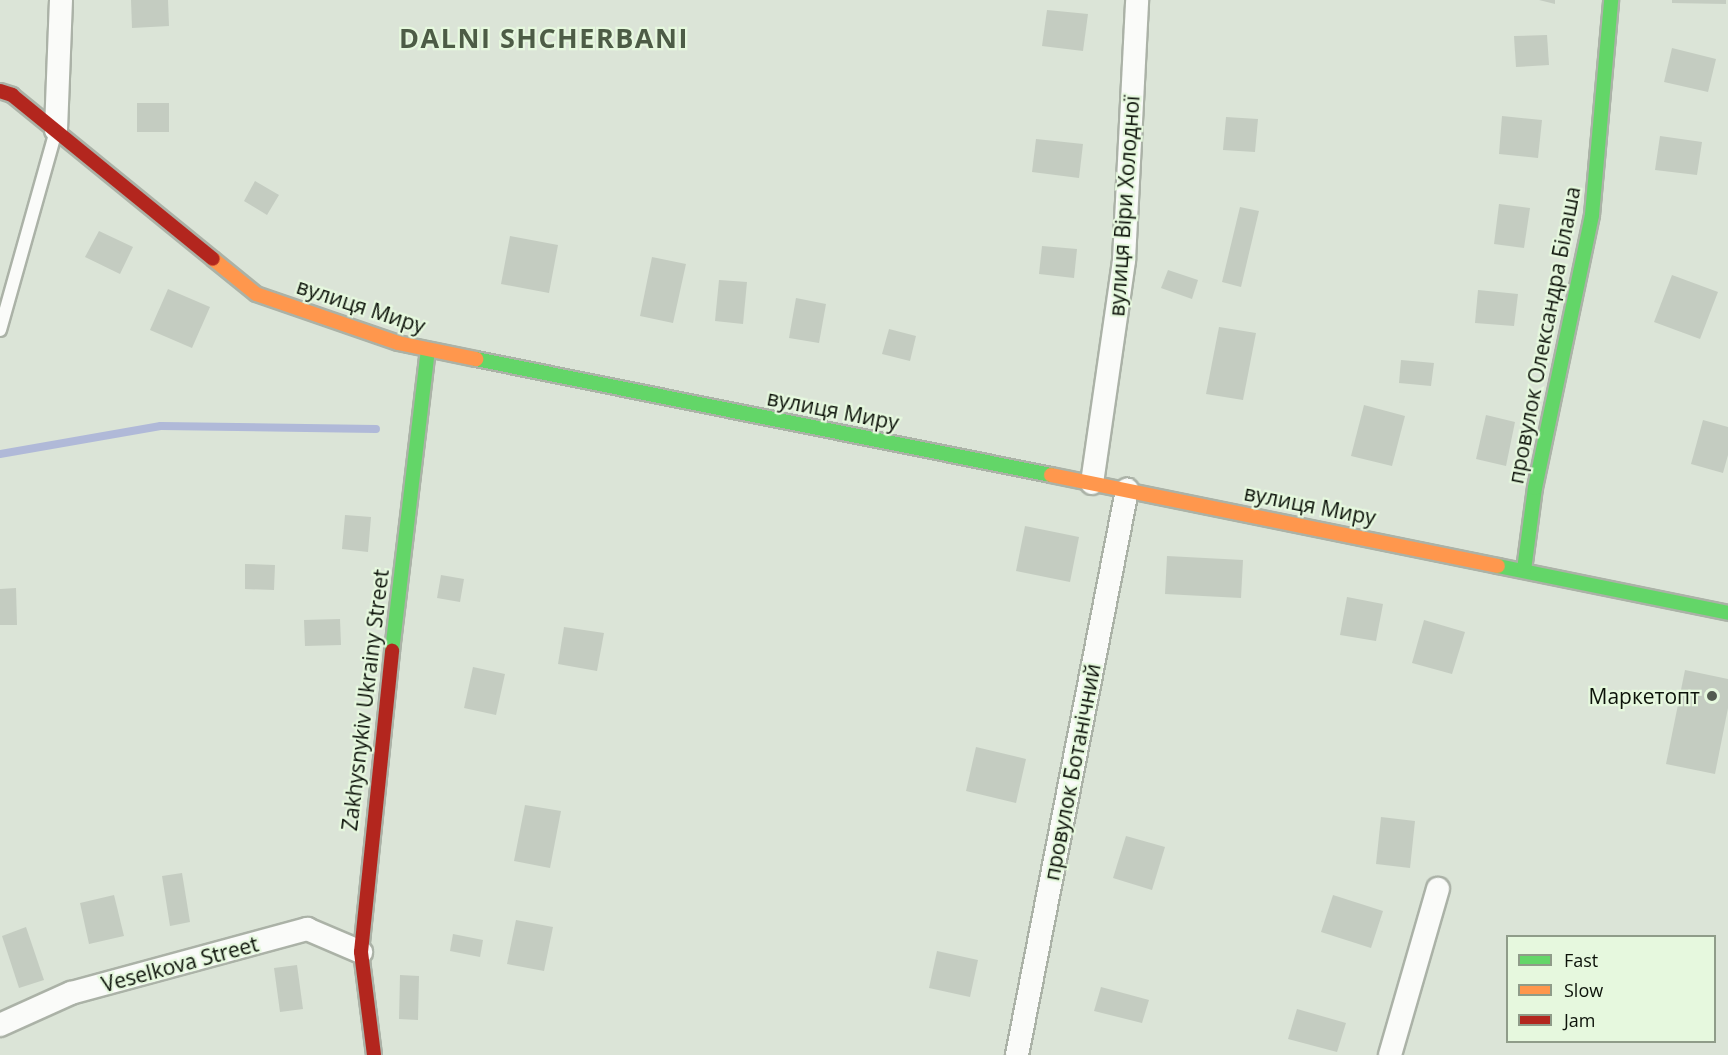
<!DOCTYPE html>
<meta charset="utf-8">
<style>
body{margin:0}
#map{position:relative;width:1728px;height:1055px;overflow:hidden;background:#dbe4d7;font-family:"Open Sans",sans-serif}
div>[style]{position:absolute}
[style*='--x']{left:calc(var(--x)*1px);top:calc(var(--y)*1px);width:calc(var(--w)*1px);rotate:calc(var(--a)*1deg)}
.stream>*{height:8px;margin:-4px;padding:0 4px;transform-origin:4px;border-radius:4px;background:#b0b9d8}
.building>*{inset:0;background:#c4ccc1}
.roads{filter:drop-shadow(2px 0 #abb2a7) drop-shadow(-2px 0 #abb2a7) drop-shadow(0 2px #abb2a7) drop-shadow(0 -2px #abb2a7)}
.lane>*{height:12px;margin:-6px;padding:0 6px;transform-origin:6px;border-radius:6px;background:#fafbf9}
.street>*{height:22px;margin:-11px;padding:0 11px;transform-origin:11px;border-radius:11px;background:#fafbf9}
.fast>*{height:14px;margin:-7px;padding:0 7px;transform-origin:7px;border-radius:7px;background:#63d668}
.slow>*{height:14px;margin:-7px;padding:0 7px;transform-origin:7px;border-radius:7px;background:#ff974d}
.jam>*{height:14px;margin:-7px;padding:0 7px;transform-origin:7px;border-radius:7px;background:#b3261e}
.dots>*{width:16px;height:16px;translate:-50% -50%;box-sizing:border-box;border:3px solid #e6f8de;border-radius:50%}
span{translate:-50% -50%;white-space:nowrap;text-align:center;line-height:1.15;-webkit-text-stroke:4.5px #e6f8de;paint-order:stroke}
.street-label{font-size:21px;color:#0c1209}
.poi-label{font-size:21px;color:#0c1209}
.right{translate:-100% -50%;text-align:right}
.district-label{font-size:27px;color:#4d5c46;font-weight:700;letter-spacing:1.5px}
.legend{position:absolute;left:1506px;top:935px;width:210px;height:108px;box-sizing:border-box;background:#e6f8de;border:2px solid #8f9c89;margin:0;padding:8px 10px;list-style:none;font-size:18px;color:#0c1209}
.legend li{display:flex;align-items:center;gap:12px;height:30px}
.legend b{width:30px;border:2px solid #8f9c89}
</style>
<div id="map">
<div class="stream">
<i style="--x:0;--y:454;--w:163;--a:-9.9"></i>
<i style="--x:161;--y:426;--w:215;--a:0.8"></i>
</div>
<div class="building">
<i style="clip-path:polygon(131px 0,168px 0,169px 26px,132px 28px)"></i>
<i style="clip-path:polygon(1539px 0,1555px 0,1555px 4px)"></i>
<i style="clip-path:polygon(1672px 0,1726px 0,1726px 4px,1672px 3px)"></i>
<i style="clip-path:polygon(1047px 10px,1088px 14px,1083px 51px,1042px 46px)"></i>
<i style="clip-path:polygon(1547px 35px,1549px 65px,1516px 67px,1514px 36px)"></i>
<i style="clip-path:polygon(1672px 48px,1716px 59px,1708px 92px,1664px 82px)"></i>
<i style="clip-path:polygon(137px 103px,169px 103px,169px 132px,137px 132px)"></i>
<i style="clip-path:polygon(1502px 116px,1542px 120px,1538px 158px,1499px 154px)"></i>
<i style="clip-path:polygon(1226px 117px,1258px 119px,1255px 152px,1223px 150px)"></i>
<i style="clip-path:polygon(1660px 136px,1702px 142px,1697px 175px,1655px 170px)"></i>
<i style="clip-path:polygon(1036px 139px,1083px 144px,1079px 178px,1032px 172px)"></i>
<i style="clip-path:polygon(255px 181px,279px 195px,267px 215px,244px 201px)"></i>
<i style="clip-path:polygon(1499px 204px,1530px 208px,1524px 248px,1494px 244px)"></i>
<i style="clip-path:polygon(1240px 207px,1259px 211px,1241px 287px,1222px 282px)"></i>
<i style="clip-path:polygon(99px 231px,133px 247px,120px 274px,85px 257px)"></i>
<i style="clip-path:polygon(510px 236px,558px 245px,549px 293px,501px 284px)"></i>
<i style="clip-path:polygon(1042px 246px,1077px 249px,1074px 278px,1039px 274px)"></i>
<i style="clip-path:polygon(652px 257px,686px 264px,673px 323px,640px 316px)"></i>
<i style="clip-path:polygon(1168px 270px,1198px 280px,1192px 299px,1161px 288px)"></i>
<i style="clip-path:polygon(1672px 275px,1718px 292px,1700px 339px,1654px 322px)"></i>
<i style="clip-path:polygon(719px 280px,747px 282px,743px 324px,715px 321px)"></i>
<i style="clip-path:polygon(168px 289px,210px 307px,192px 348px,150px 330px)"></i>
<i style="clip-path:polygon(1478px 290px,1518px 294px,1514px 326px,1475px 323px)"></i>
<i style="clip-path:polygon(796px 298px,826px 304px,819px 343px,789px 338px)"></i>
<i style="clip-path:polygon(1219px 327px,1256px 333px,1243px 400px,1206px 394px)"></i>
<i style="clip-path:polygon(889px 329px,916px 336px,910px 361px,882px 354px)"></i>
<i style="clip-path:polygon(1401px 360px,1434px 363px,1431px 386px,1399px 383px)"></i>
<i style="clip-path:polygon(1364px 405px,1405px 416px,1392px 466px,1351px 456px)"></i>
<i style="clip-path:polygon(1486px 415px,1515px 422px,1506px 466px,1476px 459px)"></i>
<i style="clip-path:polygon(1703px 420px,1728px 427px,1728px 455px,1723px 473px,1691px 464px)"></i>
<i style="clip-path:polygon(345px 515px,371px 517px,368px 552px,342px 549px)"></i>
<i style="clip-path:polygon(1025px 526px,1079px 537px,1070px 582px,1016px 571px)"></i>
<i style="clip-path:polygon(1167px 556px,1243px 560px,1241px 598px,1165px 594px)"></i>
<i style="clip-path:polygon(245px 564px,275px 565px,274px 590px,245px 589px)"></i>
<i style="clip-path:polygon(441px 575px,464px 579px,460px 602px,437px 598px)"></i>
<i style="clip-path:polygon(16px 588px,17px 625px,0 625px,0 589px)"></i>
<i style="clip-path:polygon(1347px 597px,1383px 604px,1376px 641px,1340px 635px)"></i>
<i style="clip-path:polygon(340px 619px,341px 645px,305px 646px,304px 620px)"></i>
<i style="clip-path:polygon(1424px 620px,1465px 632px,1452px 674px,1412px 663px)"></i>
<i style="clip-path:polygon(564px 627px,604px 633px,597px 671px,558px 664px)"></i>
<i style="clip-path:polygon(473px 667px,505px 674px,496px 715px,464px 708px)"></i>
<i style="clip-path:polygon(1685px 670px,1728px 679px,1728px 708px,1715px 774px,1666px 764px)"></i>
<i style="clip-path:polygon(976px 747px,1026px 759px,1016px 803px,966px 791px)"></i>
<i style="clip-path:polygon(525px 805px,561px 811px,550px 868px,514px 861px)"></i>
<i style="clip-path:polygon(1381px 817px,1415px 821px,1410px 868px,1376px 864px)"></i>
<i style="clip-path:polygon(1126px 836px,1165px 847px,1152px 890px,1113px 878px)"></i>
<i style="clip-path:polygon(182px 873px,190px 922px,170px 926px,162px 876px)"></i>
<i style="clip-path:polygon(114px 895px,124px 936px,89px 944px,80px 903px)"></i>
<i style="clip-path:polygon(1333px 895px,1383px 911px,1371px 948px,1321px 932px)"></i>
<i style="clip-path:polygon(516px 920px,553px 927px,544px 971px,507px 964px)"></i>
<i style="clip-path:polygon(26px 927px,44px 980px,19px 988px,2px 936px)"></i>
<i style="clip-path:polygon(453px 934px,483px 940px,480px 957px,450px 951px)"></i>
<i style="clip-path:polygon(937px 951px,978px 960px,970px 997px,929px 988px)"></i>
<i style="clip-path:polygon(297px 965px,303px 1009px,280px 1012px,274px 968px)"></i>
<i style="clip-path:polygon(400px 975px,419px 976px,418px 1020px,399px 1019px)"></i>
<i style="clip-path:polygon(1101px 987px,1149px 1000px,1142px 1023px,1094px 1011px)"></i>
<i style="clip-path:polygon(1297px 1009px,1346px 1023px,1337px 1052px,1288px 1039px)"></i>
</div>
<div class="roads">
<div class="lane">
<i style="--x:0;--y:330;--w:204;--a:-74.3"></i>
</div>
<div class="street">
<i style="--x:56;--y:130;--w:130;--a:-87.8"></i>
<i style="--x:1092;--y:483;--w:225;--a:-81.8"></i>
<i style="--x:1124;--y:260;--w:260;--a:-87.1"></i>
<i style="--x:0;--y:1025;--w:78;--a:-24.3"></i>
<i style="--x:71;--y:993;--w:245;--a:-15.2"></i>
<i style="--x:307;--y:929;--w:59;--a:23.1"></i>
<i style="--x:1017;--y:1055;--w:576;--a:-78.98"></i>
<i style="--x:1390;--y:1055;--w:173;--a:-73.9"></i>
</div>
<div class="fast">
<i style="--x:476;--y:359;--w:587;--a:11.41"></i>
<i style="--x:1498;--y:566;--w:235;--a:11.5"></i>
<i style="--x:1524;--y:570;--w:83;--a:-82.4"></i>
<i style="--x:1535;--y:488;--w:279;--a:-78.2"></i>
<i style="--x:1592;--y:215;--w:216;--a:-84.9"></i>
<i style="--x:392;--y:651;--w:303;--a:-83.2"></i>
</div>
<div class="slow">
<i style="--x:213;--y:259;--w:55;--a:39.1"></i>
<i style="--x:256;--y:294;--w:150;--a:19"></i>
<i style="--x:398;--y:343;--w:80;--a:11.6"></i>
<i style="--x:1051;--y:475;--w:456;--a:11.5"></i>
</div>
<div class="jam">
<i style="--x:0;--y:91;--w:13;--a:18"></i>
<i style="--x:12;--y:95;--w:259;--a:39.2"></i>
<i style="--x:374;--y:1055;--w:104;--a:-97.2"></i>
<i style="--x:361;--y:952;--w:303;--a:-84.1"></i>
</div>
</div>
<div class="dots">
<i style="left:1712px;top:696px;background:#545c51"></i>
</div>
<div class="street-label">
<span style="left:1124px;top:206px;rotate:-86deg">вулиця Віри Холодної</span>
<span style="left:361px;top:306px;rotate:18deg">вулиця Миру</span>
<span style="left:1544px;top:335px;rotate:-79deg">провулок Олександра Білаша</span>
<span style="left:833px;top:410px;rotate:11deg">вулиця Миру</span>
<span style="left:1310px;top:505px;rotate:11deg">вулиця Миру</span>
<span style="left:365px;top:700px;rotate:-83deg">Zakhysnykiv Ukrainy Street</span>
<span style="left:1072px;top:772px;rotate:-79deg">провулок Ботанічний</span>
<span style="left:180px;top:964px;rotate:-15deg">Veselkova Street</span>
</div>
<div class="poi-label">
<span class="right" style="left:1700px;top:696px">Маркетопт</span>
</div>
<div class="district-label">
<span style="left:544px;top:38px">DALNI SHCHERBANI</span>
</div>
<ul class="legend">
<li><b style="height:8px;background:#63d668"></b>Fast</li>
<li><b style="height:8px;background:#ff974d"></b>Slow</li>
<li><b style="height:8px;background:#b3261e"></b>Jam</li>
</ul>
</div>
